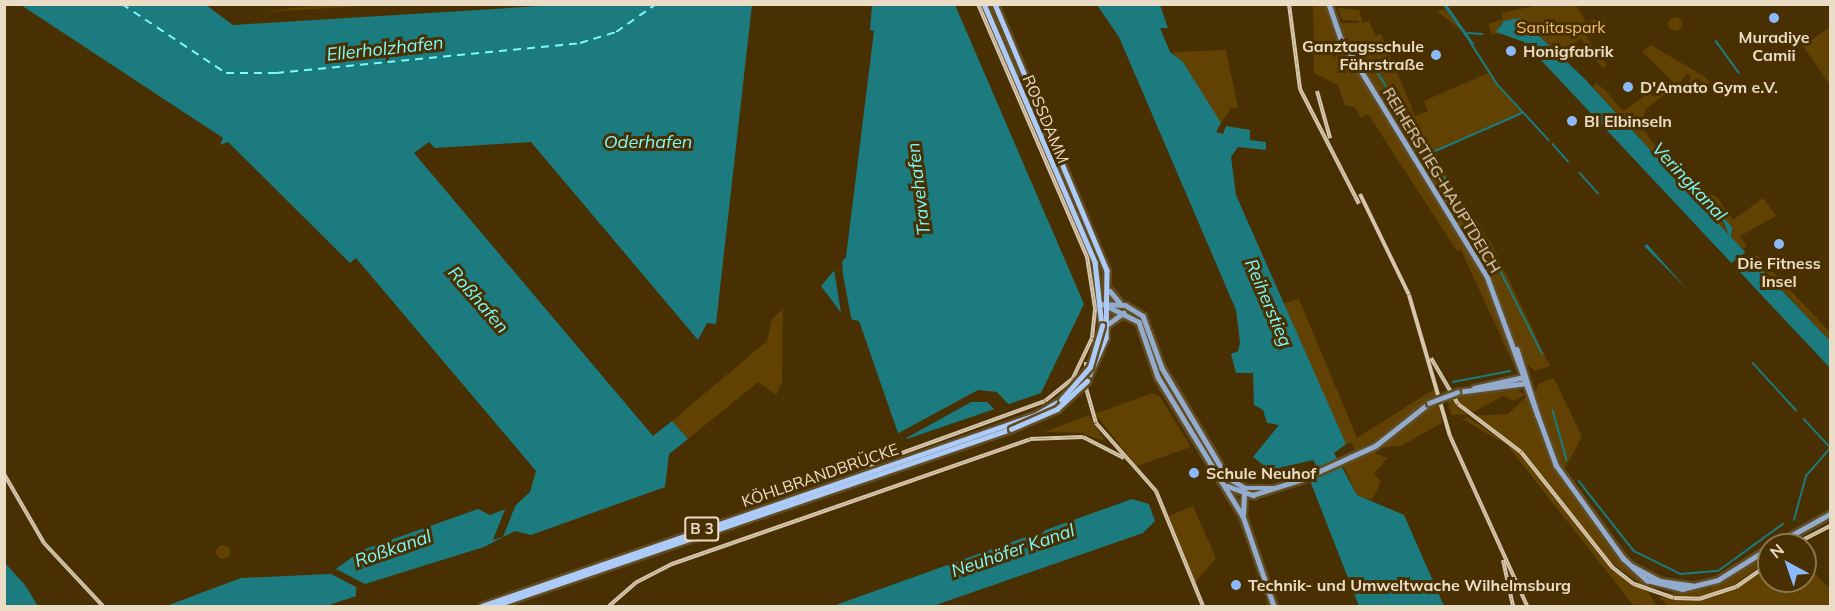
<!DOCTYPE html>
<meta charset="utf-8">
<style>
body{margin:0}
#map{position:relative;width:1835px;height:611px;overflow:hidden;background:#483002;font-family:Mulish,sans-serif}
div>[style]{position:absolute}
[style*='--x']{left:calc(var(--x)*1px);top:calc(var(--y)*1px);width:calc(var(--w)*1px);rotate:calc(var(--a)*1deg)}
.green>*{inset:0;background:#614202}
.round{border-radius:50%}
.water>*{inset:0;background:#1b7b7e}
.pier>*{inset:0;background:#483002}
.stream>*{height:1.5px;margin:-0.75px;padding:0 0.75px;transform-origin:0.75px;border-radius:0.75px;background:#1b7b7e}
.ferry>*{height:1.5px;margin-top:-0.75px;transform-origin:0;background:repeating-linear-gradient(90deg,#7bfafe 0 8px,transparent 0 14px)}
.roads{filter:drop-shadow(2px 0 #624c21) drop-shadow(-2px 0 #624c21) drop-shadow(0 2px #624c21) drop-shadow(0 -2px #624c21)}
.secondary>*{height:4.5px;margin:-2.25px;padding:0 2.25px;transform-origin:2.25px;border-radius:2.25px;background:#93abcd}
.primary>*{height:4.5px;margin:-2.25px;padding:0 2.25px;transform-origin:2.25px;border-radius:2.25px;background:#adcbf8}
.rail>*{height:4px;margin-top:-2px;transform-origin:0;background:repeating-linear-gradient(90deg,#483002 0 4.5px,#d6c6ad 0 9px);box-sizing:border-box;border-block:2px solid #d6c6ad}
.bridges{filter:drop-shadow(2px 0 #624c21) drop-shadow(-2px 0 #624c21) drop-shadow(0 2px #624c21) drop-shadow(0 -2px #624c21)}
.secondary-bridge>*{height:4.5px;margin:-2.25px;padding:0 2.25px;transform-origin:2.25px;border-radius:2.25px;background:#93abcd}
.primary-bridge>*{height:4.5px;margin:-2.25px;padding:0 2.25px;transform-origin:2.25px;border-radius:2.25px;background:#adcbf8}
.dots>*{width:16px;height:16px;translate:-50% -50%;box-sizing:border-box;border:3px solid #483002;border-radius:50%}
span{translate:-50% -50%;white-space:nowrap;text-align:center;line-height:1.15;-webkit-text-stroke:6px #483002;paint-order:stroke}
.shield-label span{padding:2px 4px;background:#483002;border:2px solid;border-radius:4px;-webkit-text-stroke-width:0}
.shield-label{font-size:15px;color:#ebdcc6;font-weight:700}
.park-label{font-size:16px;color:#f2c070}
.poi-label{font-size:16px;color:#ebdcc6;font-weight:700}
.right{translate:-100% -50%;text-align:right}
.left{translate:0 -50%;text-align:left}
.street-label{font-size:16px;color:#ebdcc6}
.water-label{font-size:18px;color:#7bfafe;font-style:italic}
.frame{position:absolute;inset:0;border:6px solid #ebdcc6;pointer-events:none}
.north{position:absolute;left:1757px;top:533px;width:60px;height:60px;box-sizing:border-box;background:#483002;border:2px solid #897550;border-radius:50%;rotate:320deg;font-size:16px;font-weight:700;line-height:24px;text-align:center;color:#ebdcc6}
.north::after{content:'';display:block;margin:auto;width:21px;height:27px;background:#8cb9fc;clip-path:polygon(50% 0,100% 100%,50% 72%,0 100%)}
</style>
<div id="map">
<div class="green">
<i style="clip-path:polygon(320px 5px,320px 4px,380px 5px,261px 12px)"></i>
<i style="clip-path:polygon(986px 5px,993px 5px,1082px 223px,1078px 216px)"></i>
<i style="clip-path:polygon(1313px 5px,1324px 5px,1338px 39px,1483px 276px,1514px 365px,1461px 250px,1457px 251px,1368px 114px,1361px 118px,1354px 107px,1345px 105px,1338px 85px,1314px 73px)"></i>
<i style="clip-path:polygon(1540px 5px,1576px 5px,1586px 22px,1606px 17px,1585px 35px,1607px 65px,1603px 69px,1581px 38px,1559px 54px,1520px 18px,1500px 24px,1499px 33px,1492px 35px,1488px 24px,1503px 19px,1501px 13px)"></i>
<i style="clip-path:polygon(1338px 8px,1359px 10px,1363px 23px,1369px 21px,1376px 36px,1381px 34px,1415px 116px,1428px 111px,1424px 101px,1488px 73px,1522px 112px,1431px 152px,1494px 248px,1550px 366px,1535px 371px,1526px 364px,1476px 250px,1337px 23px,1359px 23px,1359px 21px,1342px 20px)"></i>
<i style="clip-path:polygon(1445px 9px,1459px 26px,1461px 30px,1437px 11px)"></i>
<i class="round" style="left:1668px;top:17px;width:14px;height:14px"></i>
<i style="clip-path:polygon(1830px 27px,1830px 85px,1803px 46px)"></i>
<i style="clip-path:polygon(1651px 45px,1705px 77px,1710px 83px,1705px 86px,1698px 78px,1687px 86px,1691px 76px,1687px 74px,1677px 86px,1642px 52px)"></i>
<i style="clip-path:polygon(1226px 50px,1238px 108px,1231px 108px,1221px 123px,1172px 52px)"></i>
<i style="clip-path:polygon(1666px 81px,1673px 88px,1646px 109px,1640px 125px,1657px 148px,1695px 190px,1716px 196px,1733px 220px,1763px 198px,1776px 216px,1740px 236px,1747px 246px,1743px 249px,1731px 237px,1732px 226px,1721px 219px,1729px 235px,1593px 87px,1596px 83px,1605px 90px,1623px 111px)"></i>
<i style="clip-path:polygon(1757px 255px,1830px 332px,1830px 341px,1753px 258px)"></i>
<i style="clip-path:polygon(1299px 299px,1357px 438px,1436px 388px,1442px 423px,1401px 446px,1380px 448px,1433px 405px,1431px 398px,1356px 453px,1352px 443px,1346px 444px,1281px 304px)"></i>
<i style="clip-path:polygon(783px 309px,782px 383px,776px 395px,758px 382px,688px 439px,672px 421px,767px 341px,772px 319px)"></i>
<i style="clip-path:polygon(1554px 378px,1582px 437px,1565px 468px,1551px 449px,1535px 393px,1538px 384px)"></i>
<i style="clip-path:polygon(1445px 389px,1454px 402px,1467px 415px,1451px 415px)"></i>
<i style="clip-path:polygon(1518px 390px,1525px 395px,1514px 401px,1503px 396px,1470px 414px,1455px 397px)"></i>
<i style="clip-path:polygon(1152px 393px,1160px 397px,1191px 447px,1137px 466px,1095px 414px)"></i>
<i style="clip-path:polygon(1526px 397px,1555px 470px,1649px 590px,1610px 562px,1518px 447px,1471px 416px,1508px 414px)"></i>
<i style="clip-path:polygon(1089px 415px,1105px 441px,1081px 433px,1044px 432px)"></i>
<i style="clip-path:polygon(1468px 417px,1518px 451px,1611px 568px,1649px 593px,1657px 606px,1634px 606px,1507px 445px,1464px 420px,1449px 427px)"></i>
<i style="clip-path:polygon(1373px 452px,1387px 458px,1374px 474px,1381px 481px,1372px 500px,1357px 495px,1343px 465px)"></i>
<i style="clip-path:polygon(1193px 506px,1216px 558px,1194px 584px,1169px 516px)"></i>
<i class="round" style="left:216px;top:545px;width:14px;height:14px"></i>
<i style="clip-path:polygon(1769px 552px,1769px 560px,1727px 590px,1696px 598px,1658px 594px,1710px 589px)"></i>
<i style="clip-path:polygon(1805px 563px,1830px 589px,1830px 606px,1669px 606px,1658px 597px,1713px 598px,1769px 566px,1769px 581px,1805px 581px)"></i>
</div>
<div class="water">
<i style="clip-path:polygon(21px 5px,206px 5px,233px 25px,557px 5px,752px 5px,716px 324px,707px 323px,698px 340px,531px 142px,435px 148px,429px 142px,414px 153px,653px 436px,672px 421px,688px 439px,669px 454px,665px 487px,531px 535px,515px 531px,484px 547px,365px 584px,356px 588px,356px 596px,326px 606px,166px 606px,241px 578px,329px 574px,362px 550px,478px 509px,490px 515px,516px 505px,530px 492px,536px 471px,356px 258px,350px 263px,228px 142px,220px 145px,223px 138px)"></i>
<i style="clip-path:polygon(872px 5px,955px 5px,1084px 304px,1041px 393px,907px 439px,898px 433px,859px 321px,845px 318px,821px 286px,846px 257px,874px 31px,870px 30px)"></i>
<i style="clip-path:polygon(1097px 5px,1160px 5px,1168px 28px,1160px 28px,1170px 52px,1183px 62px,1221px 123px,1216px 132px,1223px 134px,1226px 126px,1250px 130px,1250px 140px,1266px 142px,1266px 150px,1238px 147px,1231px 157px,1236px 195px,1346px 444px,1334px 453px,1357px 495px,1404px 515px,1444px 606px,1359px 606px,1307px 473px,1317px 467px,1313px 460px,1270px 470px,1253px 457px,1279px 425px,1267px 423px,1263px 410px,1254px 405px,1253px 373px,1236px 373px,1231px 354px,1238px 351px,1240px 342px,1236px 310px,1119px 37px)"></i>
<i style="clip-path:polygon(1443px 5px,1447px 5px,1475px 45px,1470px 43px)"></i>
<i style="clip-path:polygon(1520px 18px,1583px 77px,1729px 235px,1719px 212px,1732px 227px,1731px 237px,1830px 341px,1830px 368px,1524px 42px,1496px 32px,1504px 21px)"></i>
<i style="clip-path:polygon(1647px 244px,1687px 289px,1644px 246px)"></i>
<i style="clip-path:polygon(1132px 499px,1149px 504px,1155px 521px,1143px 533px,933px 606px,833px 606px)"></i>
<i style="clip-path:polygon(4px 562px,25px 585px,38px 606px,5px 606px)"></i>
</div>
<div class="pier">
<i style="clip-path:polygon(1747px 251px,1753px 258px,1736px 270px,1730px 264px)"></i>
<i style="clip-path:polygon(842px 259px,843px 275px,852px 322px,843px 320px,841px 313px,834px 269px)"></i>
<i style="clip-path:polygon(978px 390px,997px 392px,1010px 406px,996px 411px,987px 402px,971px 402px,901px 441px,895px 435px)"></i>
<i style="clip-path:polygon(516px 504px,503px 537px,493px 540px,506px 507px)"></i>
<i style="clip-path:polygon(336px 569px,367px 585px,360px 589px,327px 572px)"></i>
</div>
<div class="stream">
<i style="--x:1468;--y:33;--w:14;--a:4"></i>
<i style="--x:1716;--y:41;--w:39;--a:54"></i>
<i style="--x:1471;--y:43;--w:50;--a:57.3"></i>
<i style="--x:1498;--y:85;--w:75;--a:47.2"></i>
<i style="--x:1371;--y:62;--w:211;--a:57.4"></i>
<i style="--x:1485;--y:240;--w:127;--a:63.2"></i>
<i style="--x:1553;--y:144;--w:23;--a:49"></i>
<i style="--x:1431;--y:153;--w:99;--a:-23.7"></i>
<i style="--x:1580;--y:173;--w:27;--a:48"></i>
<i style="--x:1753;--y:363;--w:64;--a:47.5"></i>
<i style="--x:1453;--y:382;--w:58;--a:-10.9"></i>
<i style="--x:1553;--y:410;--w:52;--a:74.4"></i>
<i style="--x:1804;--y:419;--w:38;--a:47"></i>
<i style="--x:1579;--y:481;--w:89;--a:51.8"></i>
<i style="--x:1634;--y:551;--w:52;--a:26.1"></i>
<i style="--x:1681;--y:574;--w:37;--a:-5"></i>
<i style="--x:1718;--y:571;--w:80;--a:-35.9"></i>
<i style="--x:1794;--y:520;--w:46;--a:-74.7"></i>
<i style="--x:1806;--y:476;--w:37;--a:-49"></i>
</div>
<div class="ferry">
<i style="--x:122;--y:4;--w:125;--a:33.6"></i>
<i style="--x:226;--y:73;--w:50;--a:0"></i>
<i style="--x:276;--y:73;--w:305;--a:-5.6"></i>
<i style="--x:580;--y:43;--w:38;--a:-17"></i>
<i style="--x:616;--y:32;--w:49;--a:-35"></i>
</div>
<div class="roads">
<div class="secondary">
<i style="--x:1329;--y:4;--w:36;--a:71"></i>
<i style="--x:1341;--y:38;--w:279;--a:58.5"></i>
<i style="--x:1487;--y:276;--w:201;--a:69.9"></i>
<i style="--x:1556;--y:465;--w:115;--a:54.2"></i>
<i style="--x:1623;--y:558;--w:33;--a:43"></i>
<i style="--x:1647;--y:580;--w:36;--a:14"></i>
<i style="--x:1682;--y:589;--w:37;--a:-14"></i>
<i style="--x:1718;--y:580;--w:60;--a:-32.1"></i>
<i style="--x:1110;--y:291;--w:17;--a:50"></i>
<i style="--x:1103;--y:304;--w:40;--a:26.6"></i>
<i style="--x:1139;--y:322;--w:58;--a:70.9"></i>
<i style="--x:1158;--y:377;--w:163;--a:58.6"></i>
<i style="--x:1243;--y:516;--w:95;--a:71"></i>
<i style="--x:1104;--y:304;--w:21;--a:3"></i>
<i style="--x:1125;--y:305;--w:21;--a:31"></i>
<i style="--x:1143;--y:316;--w:55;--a:69.9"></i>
<i style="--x:1162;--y:368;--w:127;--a:59.2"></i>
<i style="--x:1227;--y:477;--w:21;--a:31"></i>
<i style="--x:1245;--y:488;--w:30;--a:0"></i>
<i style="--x:1108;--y:324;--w:19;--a:-36"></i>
<i style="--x:1517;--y:349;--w:70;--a:72.6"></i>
<i style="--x:1474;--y:388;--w:51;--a:-12.4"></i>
<i style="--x:1457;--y:392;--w:70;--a:-7.4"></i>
<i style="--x:1227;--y:486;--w:28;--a:19"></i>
<i style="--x:1253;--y:495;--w:49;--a:-17.7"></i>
<i style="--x:1300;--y:480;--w:82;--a:-24.4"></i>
<i style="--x:1375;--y:446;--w:69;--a:-38.5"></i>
<i style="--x:1243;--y:514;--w:21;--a:-87"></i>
<i style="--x:1774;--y:545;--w:64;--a:-29"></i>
<i style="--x:1632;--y:566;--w:32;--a:28"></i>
<i style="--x:1660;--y:581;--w:34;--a:8"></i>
</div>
<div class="primary">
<i style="--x:984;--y:4;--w:281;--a:66.7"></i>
<i style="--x:1095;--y:262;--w:64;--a:83.8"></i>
<i style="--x:995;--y:4;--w:289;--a:67.2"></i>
<i style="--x:1107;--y:270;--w:68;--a:90.8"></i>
<i style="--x:1106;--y:338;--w:47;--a:113.8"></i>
<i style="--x:482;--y:606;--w:585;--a:-19.05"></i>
<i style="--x:1035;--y:415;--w:30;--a:-30"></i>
<i style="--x:494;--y:606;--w:546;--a:-18.9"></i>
</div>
</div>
<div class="rail">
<i style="--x:1289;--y:4;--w:86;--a:82.6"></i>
<i style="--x:1300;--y:89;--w:129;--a:62.8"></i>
<i style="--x:1317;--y:91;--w:49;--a:74.5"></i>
<i style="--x:1360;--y:194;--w:112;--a:64.1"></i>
<i style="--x:1409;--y:295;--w:147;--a:73.8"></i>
<i style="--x:1450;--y:436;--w:187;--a:65.6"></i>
<i style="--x:1431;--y:358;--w:53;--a:59.6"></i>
<i style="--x:1458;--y:404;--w:79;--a:37.3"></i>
<i style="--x:1521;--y:452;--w:147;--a:51.6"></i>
<i style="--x:1612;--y:567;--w:28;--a:38"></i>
<i style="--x:1634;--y:584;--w:42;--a:19.3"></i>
<i style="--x:1674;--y:598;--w:25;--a:2"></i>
<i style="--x:1699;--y:599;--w:39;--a:-18"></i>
<i style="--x:1736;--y:587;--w:40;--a:-34.9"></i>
<i style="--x:1086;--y:362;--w:26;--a:90"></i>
<i style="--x:1086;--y:388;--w:36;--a:74"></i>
<i style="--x:1096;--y:423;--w:91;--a:48.6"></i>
<i style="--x:1156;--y:491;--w:124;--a:67.8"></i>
<i style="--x:869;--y:465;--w:187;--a:-20"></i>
<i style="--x:1045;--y:401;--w:36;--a:-39"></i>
<i style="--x:1073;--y:378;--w:44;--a:-64.6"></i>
<i style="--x:1092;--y:338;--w:30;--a:-84"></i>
<i style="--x:1095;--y:308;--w:52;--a:-98.9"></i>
<i style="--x:1087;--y:257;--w:275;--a:-113.3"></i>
<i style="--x:4;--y:474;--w:80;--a:59.9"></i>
<i style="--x:44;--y:543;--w:86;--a:46.9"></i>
<i style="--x:1793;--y:545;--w:42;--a:-27.2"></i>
<i style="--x:1503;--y:560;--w:47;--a:77.7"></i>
<i style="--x:609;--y:606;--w:35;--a:-41"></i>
<i style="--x:635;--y:583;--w:42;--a:-27.2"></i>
<i style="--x:672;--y:564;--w:379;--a:-19.2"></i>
<i style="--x:1030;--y:439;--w:53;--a:-2.2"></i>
<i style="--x:1083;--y:437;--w:46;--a:27.1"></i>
</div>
<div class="bridges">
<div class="secondary-bridge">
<i style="--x:1429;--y:403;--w:30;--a:-21"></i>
</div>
<div class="primary-bridge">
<i style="--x:1061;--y:400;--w:44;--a:-48.7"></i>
<i style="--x:1090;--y:367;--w:43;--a:-73.7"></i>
<i style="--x:1011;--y:429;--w:50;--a:-23.5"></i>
<i style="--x:1057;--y:409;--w:41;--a:-43"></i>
</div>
</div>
<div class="dots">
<i style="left:1774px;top:18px;background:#8cb9fc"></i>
<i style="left:1511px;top:51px;background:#8cb9fc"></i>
<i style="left:1436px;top:55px;background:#8cb9fc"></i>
<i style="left:1628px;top:87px;background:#8cb9fc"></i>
<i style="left:1572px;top:121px;background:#8cb9fc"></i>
<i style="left:1779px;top:244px;background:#8cb9fc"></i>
<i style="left:1194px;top:473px;background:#8cb9fc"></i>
<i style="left:1236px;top:585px;background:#8cb9fc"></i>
</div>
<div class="shield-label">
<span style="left:702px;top:529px">B 3</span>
</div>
<div class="park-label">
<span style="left:1561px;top:27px">Sanitaspark</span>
</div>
<div class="poi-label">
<span style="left:1774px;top:46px">Muradiye<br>Camii</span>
<span class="right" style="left:1424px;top:55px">Ganztagsschule<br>Fährstraße</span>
<span class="left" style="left:1523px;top:51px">Honigfabrik</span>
<span class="left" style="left:1640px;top:87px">D'Amato Gym e.V.</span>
<span class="left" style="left:1584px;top:121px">BI Elbinseln</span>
<span style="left:1779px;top:272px">Die Fitness<br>Insel</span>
<span class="left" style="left:1206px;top:473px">Schule Neuhof</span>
<span class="left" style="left:1248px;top:585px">Technik- und Umweltwache Wilhelmsburg</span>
</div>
<div class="street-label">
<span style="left:1046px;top:119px;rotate:67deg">ROSSDAMM</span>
<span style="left:1442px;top:180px;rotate:59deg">REIHERSTIEG-HAUPTDEICH</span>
<span style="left:820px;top:475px;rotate:-19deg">KÖHLBRANDBRÜCKE</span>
</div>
<div class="water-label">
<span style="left:385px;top:49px;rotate:-6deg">Ellerholzhafen</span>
<span style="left:648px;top:142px">Oderhafen</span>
<span style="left:1689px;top:182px;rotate:47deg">Veringkanal</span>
<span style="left:919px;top:189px;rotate:-97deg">Travehafen</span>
<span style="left:478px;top:300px;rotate:49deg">Roßhafen</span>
<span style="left:1268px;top:303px;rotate:67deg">Reiherstieg</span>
<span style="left:393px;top:549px;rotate:-19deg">Roßkanal</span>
<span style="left:1013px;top:551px;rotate:-19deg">Neuhöfer Kanal</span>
</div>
<div class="frame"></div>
<div class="north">N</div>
</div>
